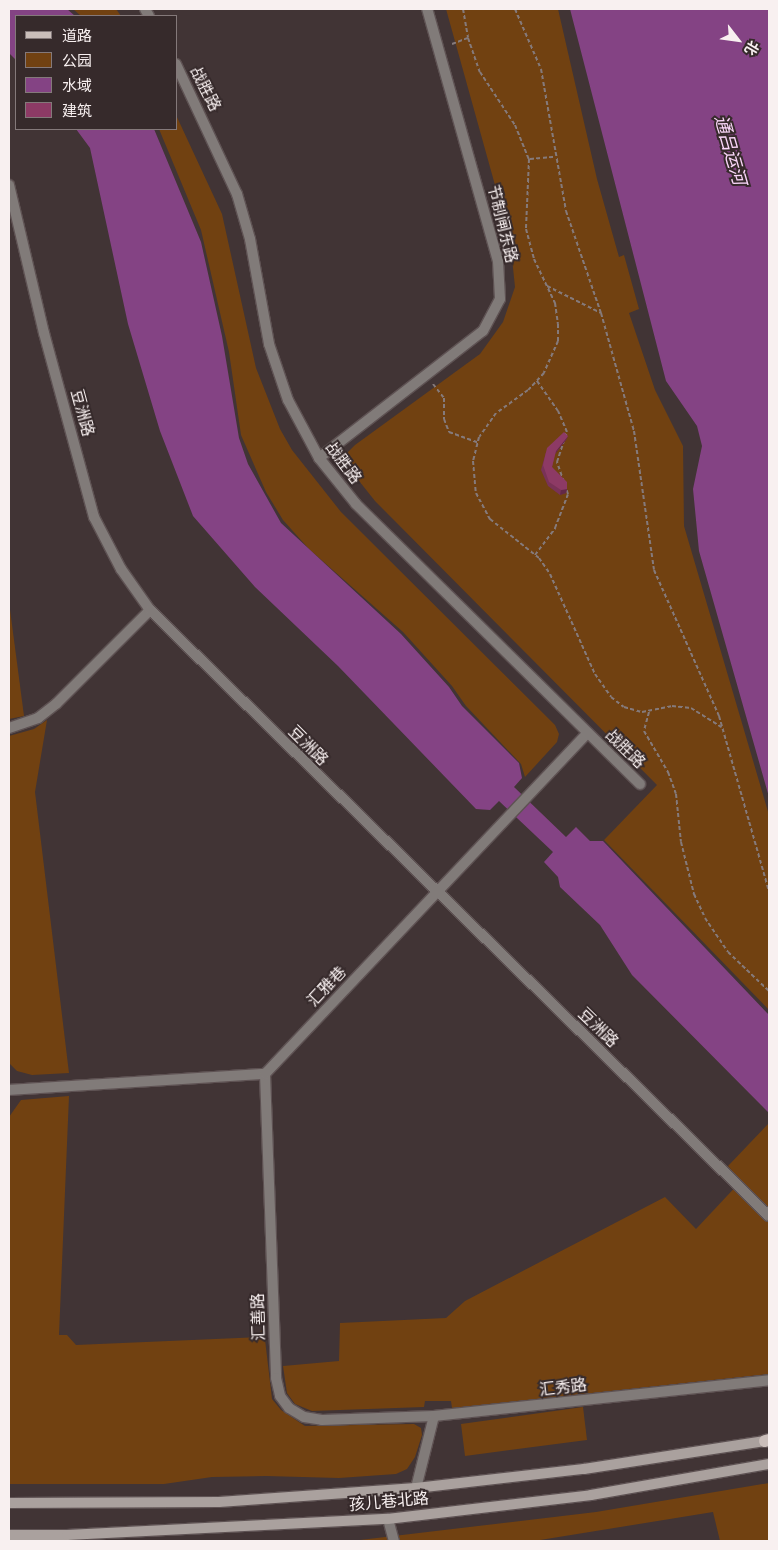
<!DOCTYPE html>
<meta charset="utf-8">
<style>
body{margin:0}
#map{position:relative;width:778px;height:1550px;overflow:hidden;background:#413435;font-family:"Varela Round","Noto Sans SC",sans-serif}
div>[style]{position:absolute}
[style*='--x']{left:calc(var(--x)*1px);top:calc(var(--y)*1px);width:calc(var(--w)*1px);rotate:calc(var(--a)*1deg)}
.green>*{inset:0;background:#714111}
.water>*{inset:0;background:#844384}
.path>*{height:2px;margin-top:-1px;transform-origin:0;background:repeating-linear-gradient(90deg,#857a7b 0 4px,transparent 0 6.5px)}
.roads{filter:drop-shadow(1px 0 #5e5253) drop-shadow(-1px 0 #5e5253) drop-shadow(0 1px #5e5253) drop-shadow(0 -1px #5e5253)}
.minor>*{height:10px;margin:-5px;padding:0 5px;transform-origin:5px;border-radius:5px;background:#817b79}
.tertiary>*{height:10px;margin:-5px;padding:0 5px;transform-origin:5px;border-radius:5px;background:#817b79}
.secondary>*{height:10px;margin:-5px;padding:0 5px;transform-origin:5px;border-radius:5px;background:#aaa19e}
.primary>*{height:12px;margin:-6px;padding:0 6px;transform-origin:6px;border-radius:6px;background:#cabeba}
.wall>*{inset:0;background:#793257}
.shaded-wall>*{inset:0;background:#632947}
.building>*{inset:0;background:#8d3a65}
span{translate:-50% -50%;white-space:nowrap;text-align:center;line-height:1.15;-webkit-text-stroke:4px #362a2b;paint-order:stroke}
.street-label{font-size:16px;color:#f8f0f0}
.water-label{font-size:18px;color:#fbd7fa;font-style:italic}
.frame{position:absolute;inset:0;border:10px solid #f8f0f0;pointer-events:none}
.legend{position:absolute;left:15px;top:15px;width:162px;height:115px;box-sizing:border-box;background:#362a2b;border:1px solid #84797a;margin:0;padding:6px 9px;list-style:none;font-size:15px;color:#f8f0f0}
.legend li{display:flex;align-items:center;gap:10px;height:25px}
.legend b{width:25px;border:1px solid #84797a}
.north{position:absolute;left:713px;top:15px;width:50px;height:50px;-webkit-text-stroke:4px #362a2b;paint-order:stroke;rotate:120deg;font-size:14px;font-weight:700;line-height:20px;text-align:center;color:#f8f0f0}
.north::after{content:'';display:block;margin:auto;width:18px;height:22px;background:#f8f0f0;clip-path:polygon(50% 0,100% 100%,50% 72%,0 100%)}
</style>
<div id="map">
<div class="green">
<i style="clip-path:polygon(73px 9px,116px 9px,121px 16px,81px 16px)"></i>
<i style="clip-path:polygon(446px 9px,558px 9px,597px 179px,619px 257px,624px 255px,639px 309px,629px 313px,655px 390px,683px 446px,684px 526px,769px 815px,769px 1010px,604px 840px,657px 785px,375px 501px,344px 462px,347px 453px,355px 445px,480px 354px,503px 322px,515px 287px,510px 239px)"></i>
<i style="clip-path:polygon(176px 115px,222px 214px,256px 368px,280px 429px,292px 450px,341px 512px,555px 725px,559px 734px,557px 742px,525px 777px,521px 764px,466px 706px,452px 686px,403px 632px,309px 549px,283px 520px,266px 492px,241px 435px,229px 352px,201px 230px,159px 129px,176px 129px)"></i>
<i style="clip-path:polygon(9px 602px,24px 716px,9px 719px)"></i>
<i style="clip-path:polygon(47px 720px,35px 792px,69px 1073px,32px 1075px,17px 1071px,9px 1063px,9px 736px,34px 729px)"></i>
<i style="clip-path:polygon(69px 1096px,59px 1335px,67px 1335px,76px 1345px,260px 1337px,261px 1330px,264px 1331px,272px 1399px,281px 1410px,305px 1426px,414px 1424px,421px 1428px,422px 1435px,415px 1457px,407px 1469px,396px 1474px,339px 1478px,266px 1476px,212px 1477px,164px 1484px,9px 1484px,9px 1117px,21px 1100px)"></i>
<i style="clip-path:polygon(769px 1123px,769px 1374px,452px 1408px,451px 1401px,425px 1401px,424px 1407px,312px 1411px,295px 1404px,287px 1393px,283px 1366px,339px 1361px,340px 1323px,446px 1318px,465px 1301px,665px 1197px,696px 1229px,741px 1181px,728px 1166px)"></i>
<i style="clip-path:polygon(583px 1407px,587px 1440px,465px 1456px,461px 1424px)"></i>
<i style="clip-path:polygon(769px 1483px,769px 1541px,720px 1541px,713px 1512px,534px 1541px,309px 1541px,360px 1540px,596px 1512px)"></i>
</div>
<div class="water">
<i style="clip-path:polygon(9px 9px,67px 9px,75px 16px,16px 16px,16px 60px,9px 53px)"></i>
<i style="clip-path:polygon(570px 9px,769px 9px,769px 797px,699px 551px,693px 489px,702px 446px,697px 426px,666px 381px)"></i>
<i style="clip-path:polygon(76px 129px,154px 129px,201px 242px,222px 336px,239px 438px,248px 464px,281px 523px,401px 634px,449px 687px,462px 706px,519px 763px,522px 778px,514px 787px,566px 837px,576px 827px,590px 841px,603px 841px,769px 1015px,769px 1113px,632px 975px,600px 925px,560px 887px,558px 877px,544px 862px,553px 852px,499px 801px,490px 810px,476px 809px,338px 666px,255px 587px,193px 516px,160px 431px,128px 324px,90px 148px)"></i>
</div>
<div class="path">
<i style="--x:463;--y:9;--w:29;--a:80"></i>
<i style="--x:468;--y:38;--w:36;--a:71"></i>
<i style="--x:480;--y:72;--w:64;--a:56.6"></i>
<i style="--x:515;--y:125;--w:37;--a:68"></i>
<i style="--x:529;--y:159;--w:70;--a:92.5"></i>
<i style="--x:526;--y:229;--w:31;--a:75"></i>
<i style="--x:534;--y:259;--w:49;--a:64.5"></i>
<i style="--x:555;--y:303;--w:21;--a:82"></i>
<i style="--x:558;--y:324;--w:17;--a:90"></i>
<i style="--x:558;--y:341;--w:35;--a:114"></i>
<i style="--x:544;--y:373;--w:23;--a:133"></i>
<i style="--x:528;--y:390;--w:39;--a:144"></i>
<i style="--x:496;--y:413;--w:29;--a:125"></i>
<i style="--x:479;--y:437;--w:25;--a:104"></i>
<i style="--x:473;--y:461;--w:32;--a:85"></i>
<i style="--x:476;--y:493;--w:30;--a:62"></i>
<i style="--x:490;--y:519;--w:63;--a:38.5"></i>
<i style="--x:539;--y:558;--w:19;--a:55"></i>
<i style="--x:550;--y:574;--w:110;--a:65.8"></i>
<i style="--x:595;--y:674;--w:28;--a:55"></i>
<i style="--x:611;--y:697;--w:16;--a:38"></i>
<i style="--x:624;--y:707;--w:19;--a:16"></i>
<i style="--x:642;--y:712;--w:31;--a:-11"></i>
<i style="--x:672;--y:706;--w:19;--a:6"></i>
<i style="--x:691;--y:708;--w:36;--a:32"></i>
<i style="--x:515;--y:9;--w:65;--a:66.6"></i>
<i style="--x:541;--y:69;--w:144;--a:80"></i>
<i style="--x:566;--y:211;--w:108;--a:71.1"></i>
<i style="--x:601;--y:313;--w:123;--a:74.4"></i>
<i style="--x:634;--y:431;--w:140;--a:81.8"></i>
<i style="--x:654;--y:570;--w:160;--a:66"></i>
<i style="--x:719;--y:716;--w:182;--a:74.1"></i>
<i style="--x:452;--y:44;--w:17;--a:-21"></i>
<i style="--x:530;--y:159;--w:25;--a:-5"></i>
<i style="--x:547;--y:286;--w:60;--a:26.6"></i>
<i style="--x:433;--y:384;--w:18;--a:52"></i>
<i style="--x:444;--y:398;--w:21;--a:90"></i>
<i style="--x:444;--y:419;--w:14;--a:69"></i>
<i style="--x:449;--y:432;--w:30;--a:20"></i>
<i style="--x:535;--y:555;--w:34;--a:-53"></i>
<i style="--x:555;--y:528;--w:36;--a:-69"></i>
<i style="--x:568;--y:494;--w:34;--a:-109"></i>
<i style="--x:557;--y:462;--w:32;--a:-72"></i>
<i style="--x:567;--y:432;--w:23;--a:-113"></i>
<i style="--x:558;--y:411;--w:37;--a:-125"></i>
<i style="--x:649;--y:712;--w:20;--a:105"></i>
<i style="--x:644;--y:731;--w:48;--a:59.7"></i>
<i style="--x:668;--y:772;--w:23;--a:70"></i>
<i style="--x:676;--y:794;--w:48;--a:84.1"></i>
<i style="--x:681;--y:842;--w:54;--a:76"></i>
<i style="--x:694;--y:894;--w:26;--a:65"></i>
<i style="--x:705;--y:918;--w:41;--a:55.9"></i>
<i style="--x:728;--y:952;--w:57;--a:43.6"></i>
</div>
<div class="roads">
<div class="minor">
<i style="--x:9;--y:728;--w:31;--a:-19"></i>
<i style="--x:38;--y:718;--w:23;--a:-38"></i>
<i style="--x:56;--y:704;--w:133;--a:-45"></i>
<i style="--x:265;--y:1074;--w:304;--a:87.9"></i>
<i style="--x:276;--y:1378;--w:18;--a:77"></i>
<i style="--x:280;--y:1396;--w:15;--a:53"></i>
<i style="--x:289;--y:1408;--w:17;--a:31"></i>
<i style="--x:304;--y:1417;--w:18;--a:9"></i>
<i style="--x:322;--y:1420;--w:112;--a:-2"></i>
<i style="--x:9;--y:1090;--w:256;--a:-3.6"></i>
<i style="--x:265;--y:1074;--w:469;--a:-46.6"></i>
</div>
<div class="tertiary">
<i style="--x:145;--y:9;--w:8;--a:60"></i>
<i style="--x:176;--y:64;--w:144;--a:64.9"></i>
<i style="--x:237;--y:194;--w:47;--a:73.9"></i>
<i style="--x:250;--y:239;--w:107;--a:79.7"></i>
<i style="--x:269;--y:344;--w:59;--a:71.3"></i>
<i style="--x:288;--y:400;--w:66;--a:61.9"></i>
<i style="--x:319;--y:458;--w:59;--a:51.2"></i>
<i style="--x:356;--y:504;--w:399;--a:44.6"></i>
<i style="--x:9;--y:185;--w:152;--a:76.7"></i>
<i style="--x:44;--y:333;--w:191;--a:74.8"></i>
<i style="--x:94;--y:517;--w:59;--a:62.6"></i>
<i style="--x:121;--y:569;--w:50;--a:54.7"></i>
<i style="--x:150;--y:610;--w:866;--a:44.39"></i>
<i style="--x:319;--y:458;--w:207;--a:-37.8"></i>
<i style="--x:483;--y:331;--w:36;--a:-62"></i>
<i style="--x:500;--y:299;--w:38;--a:-93"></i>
<i style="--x:498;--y:261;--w:262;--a:-105.7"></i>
<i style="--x:416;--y:1488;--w:74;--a:-76"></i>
<i style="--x:434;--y:1416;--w:337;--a:-6.1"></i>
<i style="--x:388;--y:1519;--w:23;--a:75"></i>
</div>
<div class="secondary">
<i style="--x:9;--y:1503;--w:210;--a:-0.3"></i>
<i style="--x:219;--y:1502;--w:197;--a:-4.1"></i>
<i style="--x:416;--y:1488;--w:169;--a:-6.5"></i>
<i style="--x:584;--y:1469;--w:183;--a:-8.8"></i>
<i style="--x:9;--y:1535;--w:58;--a:0"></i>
<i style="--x:67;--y:1535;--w:321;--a:-2.9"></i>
<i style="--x:388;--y:1519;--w:204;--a:-6.7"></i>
<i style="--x:591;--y:1495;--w:181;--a:-9.9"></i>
</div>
<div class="primary">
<i style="--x:765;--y:1441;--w:4;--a:-14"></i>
</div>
</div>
<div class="wall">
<i style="clip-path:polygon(568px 436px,566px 440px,555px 454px,552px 467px,567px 489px,566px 493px,560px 495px,548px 486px,541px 470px,546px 452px)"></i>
</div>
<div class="shaded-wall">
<i style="clip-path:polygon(568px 436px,566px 440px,554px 455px,556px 451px)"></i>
<i style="clip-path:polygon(567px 489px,566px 493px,560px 495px,561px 490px)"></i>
</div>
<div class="building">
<i style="clip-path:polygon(564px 432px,568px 436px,556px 451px,552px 467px,567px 482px,567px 489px,561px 490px,549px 482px,543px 465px,547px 448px)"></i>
</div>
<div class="street-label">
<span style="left:205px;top:89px;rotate:63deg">战胜路</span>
<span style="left:502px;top:224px;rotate:76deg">节制闸东路</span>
<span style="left:82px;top:413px;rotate:75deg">豆洲路</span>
<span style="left:343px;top:463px;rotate:53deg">战胜路</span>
<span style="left:308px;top:746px;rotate:45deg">豆洲路</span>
<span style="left:625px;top:749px;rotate:44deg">战胜路</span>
<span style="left:327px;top:987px;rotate:-47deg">汇雅巷</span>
<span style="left:598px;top:1028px;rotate:44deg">豆洲路</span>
<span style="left:259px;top:1317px;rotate:-92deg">汇善路</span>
<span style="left:563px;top:1388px;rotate:-7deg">汇秀路</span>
<span style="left:389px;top:1502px;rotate:-5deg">孩儿巷北路</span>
</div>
<div class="water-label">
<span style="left:730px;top:150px;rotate:74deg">通吕运河</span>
</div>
<div class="frame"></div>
<ul class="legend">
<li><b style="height:6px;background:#cabeba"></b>道路</li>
<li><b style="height:14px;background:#714111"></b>公园</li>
<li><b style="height:14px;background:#844384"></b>水域</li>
<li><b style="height:14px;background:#8d3a65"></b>建筑</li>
</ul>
<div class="north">北</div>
</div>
